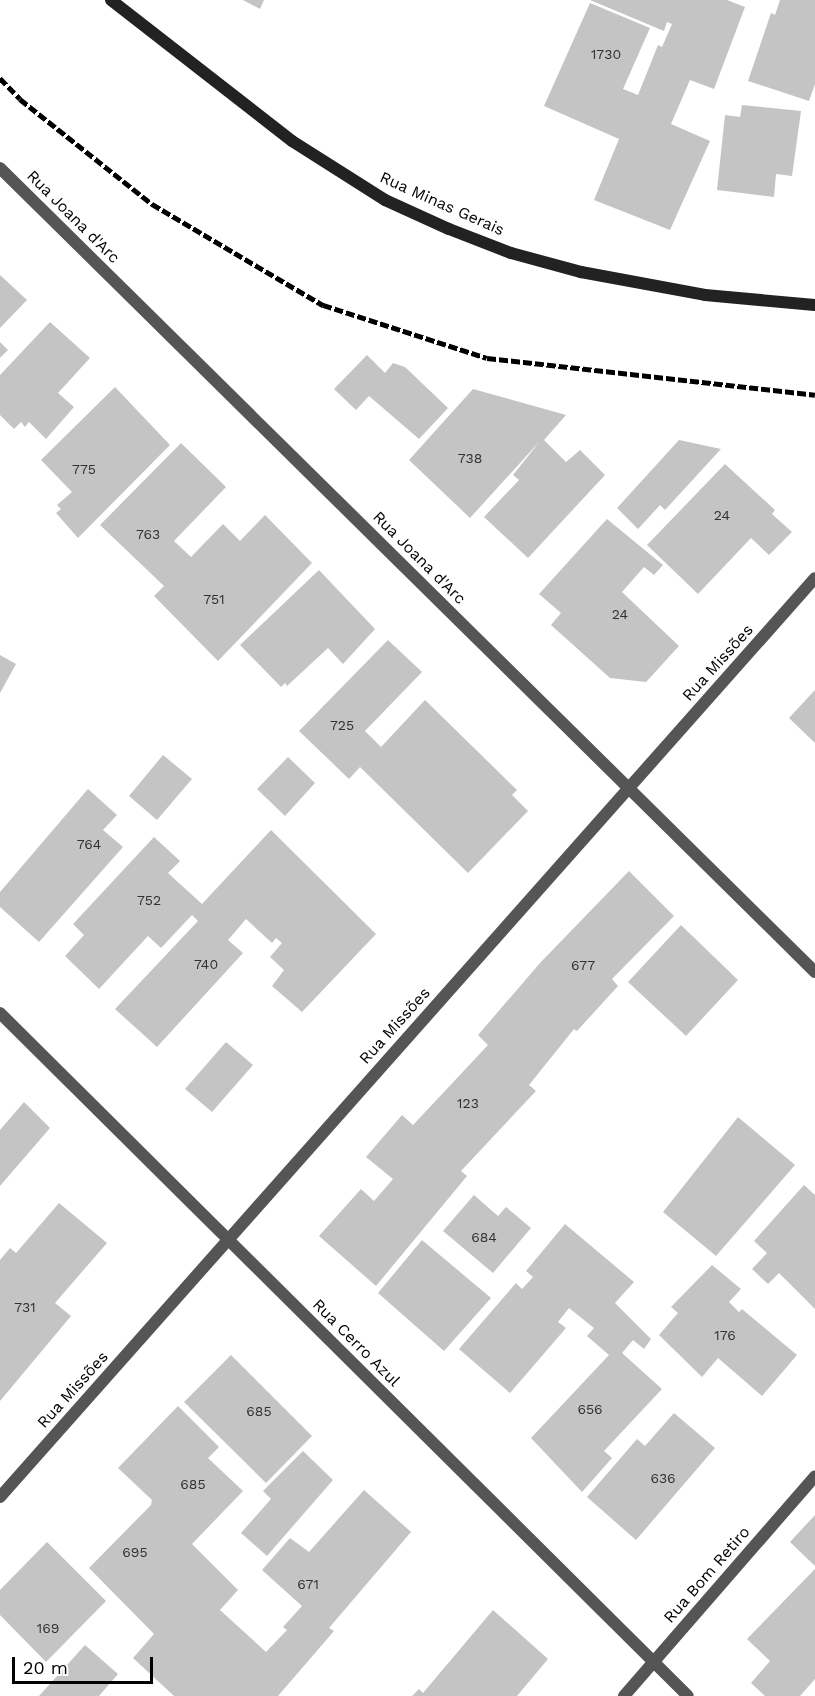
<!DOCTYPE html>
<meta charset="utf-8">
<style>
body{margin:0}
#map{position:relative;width:815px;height:1696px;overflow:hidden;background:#fff;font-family:"Work Sans",sans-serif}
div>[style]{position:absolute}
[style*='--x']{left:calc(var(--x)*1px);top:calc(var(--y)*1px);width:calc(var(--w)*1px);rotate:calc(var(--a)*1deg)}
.building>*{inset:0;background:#c4c4c4}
.minor>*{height:12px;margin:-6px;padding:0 6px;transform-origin:6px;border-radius:6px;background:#555}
.tertiary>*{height:12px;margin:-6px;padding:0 6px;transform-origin:6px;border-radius:6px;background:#555}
.secondary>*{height:12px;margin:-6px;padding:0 6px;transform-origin:6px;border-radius:6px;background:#222}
.rail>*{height:4.5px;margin-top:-2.25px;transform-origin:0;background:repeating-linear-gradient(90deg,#000 0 9px,transparent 0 12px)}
span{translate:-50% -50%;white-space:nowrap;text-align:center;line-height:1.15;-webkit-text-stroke:5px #fff;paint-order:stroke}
.number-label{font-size:14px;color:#313131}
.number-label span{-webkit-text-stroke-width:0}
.street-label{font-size:16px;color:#000}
.scale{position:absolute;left:12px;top:1657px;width:141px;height:27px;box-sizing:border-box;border:3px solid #000;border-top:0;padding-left:8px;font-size:18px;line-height:21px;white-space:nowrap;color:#000;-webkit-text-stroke:4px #fff;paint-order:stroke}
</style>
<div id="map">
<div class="building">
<i style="clip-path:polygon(243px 0,264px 0,260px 9px)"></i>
<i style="clip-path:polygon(590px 0,727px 0,745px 7px,714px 89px,690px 80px,671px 124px,710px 141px,670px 230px,594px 200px,619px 139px,544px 106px,590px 3px,650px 28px,623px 89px,638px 95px,658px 45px,662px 47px,672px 24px,667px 22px,664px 31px)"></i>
<i style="clip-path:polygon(780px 0,815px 0,815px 84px,809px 101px,748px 81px,771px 13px,775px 15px)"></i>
<i style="clip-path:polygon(742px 105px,801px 111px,792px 176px,776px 174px,774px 197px,717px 190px,725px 115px,740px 117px)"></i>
<i style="clip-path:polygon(0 275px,27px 300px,0 328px)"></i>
<i style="clip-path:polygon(50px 322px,90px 358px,58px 393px,74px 407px,46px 439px,29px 422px,25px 427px,21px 422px,14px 429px,0 415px,0 375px)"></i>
<i style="clip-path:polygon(0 342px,8px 350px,0 358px)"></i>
<i style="clip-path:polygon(367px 355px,385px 373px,393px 363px,405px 367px,448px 408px,419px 439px,369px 396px,356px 410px,334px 389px)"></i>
<i style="clip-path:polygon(115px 387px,170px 445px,78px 538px,56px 513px,61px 509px,57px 505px,72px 492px,41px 460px)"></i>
<i style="clip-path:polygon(473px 389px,566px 415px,544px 440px,566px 462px,580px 450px,605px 475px,528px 558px,484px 517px,519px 480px,513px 475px,540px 441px,470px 518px,409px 460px)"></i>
<i style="clip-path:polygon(679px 440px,721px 449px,665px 510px,660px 505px,638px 529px,617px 508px)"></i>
<i style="clip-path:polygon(181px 443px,226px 487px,174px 541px,191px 557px,223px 524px,240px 541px,265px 515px,312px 563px,218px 661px,154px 596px,164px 586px,100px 525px)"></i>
<i style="clip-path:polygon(725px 464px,775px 510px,772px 514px,792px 532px,769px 555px,751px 538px,698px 594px,647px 545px)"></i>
<i style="clip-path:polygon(607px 519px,663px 565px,654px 575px,644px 567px,622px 592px,679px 646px,646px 682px,610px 678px,551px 625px,561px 613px,539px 594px)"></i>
<i style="clip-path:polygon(319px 570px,375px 629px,343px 664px,328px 648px,287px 686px,285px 683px,281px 687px,240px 645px)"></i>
<i style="clip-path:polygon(388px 640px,422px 672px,365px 731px,381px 747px,425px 700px,517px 790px,512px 795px,528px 811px,468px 873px,360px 767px,349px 779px,299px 731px)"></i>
<i style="clip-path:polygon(0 655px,16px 664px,0 693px)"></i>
<i style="clip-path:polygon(815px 690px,815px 743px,789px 718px)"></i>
<i style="clip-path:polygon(163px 755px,192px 779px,157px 820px,129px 796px)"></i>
<i style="clip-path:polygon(288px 757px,315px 783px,285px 816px,257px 789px)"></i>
<i style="clip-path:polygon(88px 789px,117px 815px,103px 830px,123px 847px,39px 942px,0 907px,0 892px)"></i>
<i style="clip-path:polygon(271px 830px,376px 934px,302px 1012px,272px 986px,284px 970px,270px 957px,282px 943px,276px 938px,272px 943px,246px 919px,228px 940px,243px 953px,157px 1047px,115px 1009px,198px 921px,192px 915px,161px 948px,148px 936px,99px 989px,65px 956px,84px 935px,73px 924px,154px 837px,180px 861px,168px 873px,202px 904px)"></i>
<i style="clip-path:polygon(629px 871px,674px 916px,612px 979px,618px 986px,577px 1031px,574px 1029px,529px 1085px,536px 1091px,461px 1171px,467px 1176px,376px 1286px,319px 1236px,361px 1189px,374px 1201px,393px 1179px,366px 1157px,402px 1115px,413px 1125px,488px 1045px,478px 1035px,540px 963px)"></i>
<i style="clip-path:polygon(681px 925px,738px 980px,686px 1036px,628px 982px)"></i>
<i style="clip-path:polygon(226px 1042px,253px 1065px,212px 1112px,185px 1089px)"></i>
<i style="clip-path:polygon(24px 1102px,50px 1128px,0 1186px,0 1130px)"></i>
<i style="clip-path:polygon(738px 1117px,795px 1165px,716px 1256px,663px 1212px)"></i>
<i style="clip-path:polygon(804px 1185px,815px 1195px,815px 1309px,779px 1273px,768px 1284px,752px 1269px,767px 1253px,754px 1241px)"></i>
<i style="clip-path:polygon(474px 1195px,498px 1216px,506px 1207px,531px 1228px,493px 1273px,443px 1231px)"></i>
<i style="clip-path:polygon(59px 1203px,107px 1243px,55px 1303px,71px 1316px,0 1401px,0 1260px,10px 1248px,16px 1253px)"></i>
<i style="clip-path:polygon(565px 1224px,634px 1282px,615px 1303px,651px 1339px,644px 1349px,633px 1340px,622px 1353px,662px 1389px,604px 1451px,612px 1458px,582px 1492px,531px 1438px,609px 1355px,587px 1336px,594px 1328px,569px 1308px,558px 1322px,566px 1328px,510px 1393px,459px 1349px,516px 1283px,522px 1289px,533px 1277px,526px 1271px)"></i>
<i style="clip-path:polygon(422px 1240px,491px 1298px,444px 1351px,378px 1293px)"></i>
<i style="clip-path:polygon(712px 1265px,741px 1289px,729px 1302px,739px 1312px,742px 1309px,797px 1355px,762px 1396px,718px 1358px,702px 1377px,659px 1335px,678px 1313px,671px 1307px)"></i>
<i style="clip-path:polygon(231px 1355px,312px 1436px,266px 1483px,184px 1402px)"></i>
<i style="clip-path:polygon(178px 1406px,219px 1447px,208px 1458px,243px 1491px,192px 1544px,238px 1590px,220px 1610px,266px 1652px,287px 1630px,283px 1627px,302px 1606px,262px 1570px,290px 1538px,309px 1552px,364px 1490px,411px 1532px,329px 1628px,334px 1631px,278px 1696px,174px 1696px,133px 1658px,154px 1634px,89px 1568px,151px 1505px,152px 1500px,118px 1468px)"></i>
<i style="clip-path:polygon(674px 1413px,715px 1448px,636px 1540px,587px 1497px,637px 1439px,645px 1446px)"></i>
<i style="clip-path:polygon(303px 1451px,333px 1480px,267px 1556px,241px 1533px,271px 1499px,263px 1491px)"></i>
<i style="clip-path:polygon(815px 1515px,815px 1566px,790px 1542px)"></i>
<i style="clip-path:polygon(47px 1542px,106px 1601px,46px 1662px,0 1615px,0 1590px)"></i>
<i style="clip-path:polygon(815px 1569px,815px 1679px,800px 1696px,765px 1696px,751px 1683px,770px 1661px,747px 1639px)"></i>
<i style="clip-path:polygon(493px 1610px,548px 1659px,517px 1696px,412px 1696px,419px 1689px,423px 1693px)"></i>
<i style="clip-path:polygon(85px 1645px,118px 1674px,99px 1696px,39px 1696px)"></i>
</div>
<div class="minor">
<i style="--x:0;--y:168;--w:1145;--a:44.61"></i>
<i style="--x:0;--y:1013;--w:969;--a:44.79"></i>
<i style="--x:0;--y:1497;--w:1228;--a:-48.43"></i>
</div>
<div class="tertiary">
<i style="--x:624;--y:1696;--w:291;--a:-49"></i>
</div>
<div class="secondary">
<i style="--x:111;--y:0;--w:229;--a:37.9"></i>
<i style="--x:292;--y:141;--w:110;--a:32.4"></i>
<i style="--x:385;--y:200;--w:70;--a:24.4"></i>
<i style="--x:449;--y:229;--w:66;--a:21.2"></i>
<i style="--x:511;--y:253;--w:73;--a:15.2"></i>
<i style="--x:581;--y:272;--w:126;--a:10.5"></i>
<i style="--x:705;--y:295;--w:110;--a:5.2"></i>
</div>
<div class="rail">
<i style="--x:0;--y:78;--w:29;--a:46"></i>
<i style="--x:20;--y:99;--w:169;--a:38.5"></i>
<i style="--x:152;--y:204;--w:199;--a:30.6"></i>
<i style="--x:323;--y:305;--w:172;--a:17.9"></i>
<i style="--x:487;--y:358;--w:330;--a:6.4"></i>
</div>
<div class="number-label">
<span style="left:606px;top:54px">1730</span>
<span style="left:470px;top:458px">738</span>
<span style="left:84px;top:469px">775</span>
<span style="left:722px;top:515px">24</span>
<span style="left:148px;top:534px">763</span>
<span style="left:214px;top:599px">751</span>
<span style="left:620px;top:614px">24</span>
<span style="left:342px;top:725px">725</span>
<span style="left:89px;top:844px">764</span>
<span style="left:149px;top:900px">752</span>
<span style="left:206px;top:964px">740</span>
<span style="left:583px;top:965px">677</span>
<span style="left:468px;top:1103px">123</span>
<span style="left:484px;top:1237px">684</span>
<span style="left:25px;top:1307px">731</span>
<span style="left:725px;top:1335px">176</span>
<span style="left:590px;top:1409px">656</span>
<span style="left:259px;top:1411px">685</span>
<span style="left:663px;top:1478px">636</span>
<span style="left:193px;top:1484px">685</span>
<span style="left:135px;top:1552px">695</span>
<span style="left:308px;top:1584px">671</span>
<span style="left:48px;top:1628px">169</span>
</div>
<div class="street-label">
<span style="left:442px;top:204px;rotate:24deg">Rua Minas Gerais</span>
<span style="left:73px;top:217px;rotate:45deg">Rua Joana d'Arc</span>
<span style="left:419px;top:558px;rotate:45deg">Rua Joana d'Arc</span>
<span style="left:718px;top:663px;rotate:-48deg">Rua Missões</span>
<span style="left:395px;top:1026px;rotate:-48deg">Rua Missões</span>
<span style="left:356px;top:1343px;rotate:45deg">Rua Cerro Azul</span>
<span style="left:73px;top:1390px;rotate:-48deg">Rua Missões</span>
<span style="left:707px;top:1575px;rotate:-49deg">Rua Bom Retiro</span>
</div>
<div class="scale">20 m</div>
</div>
